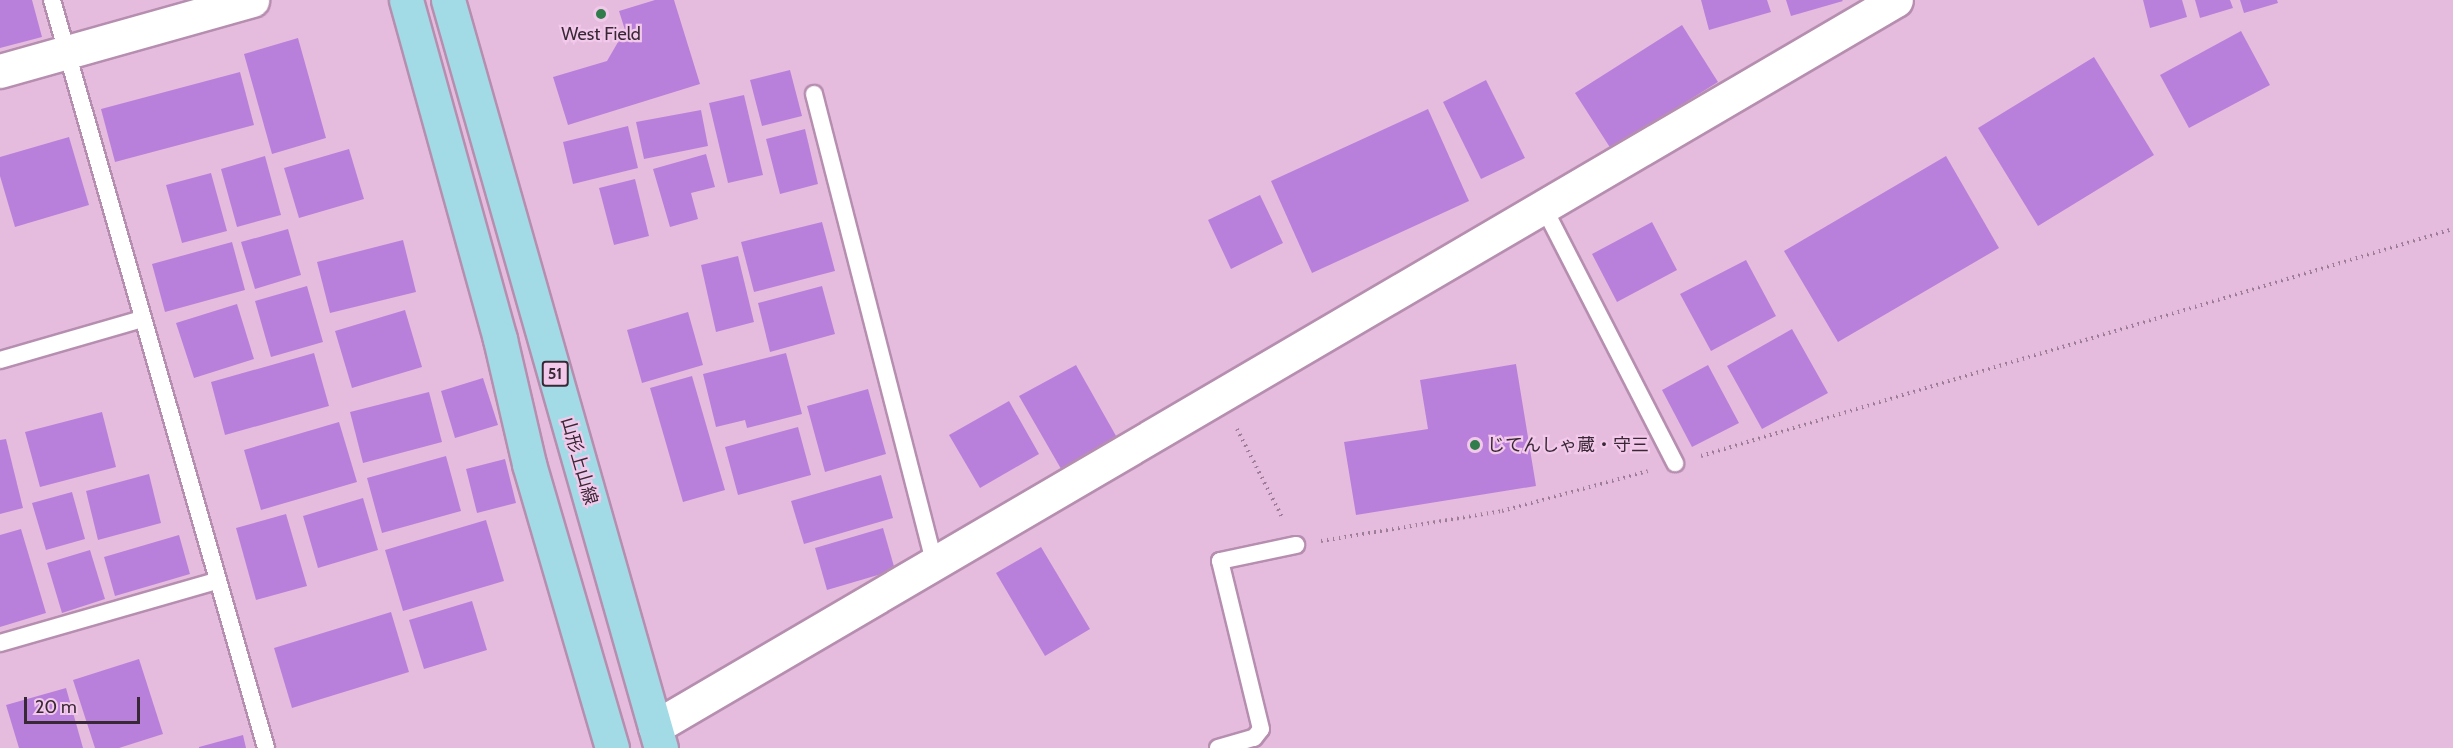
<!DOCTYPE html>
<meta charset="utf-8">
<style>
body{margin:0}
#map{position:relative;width:2453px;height:748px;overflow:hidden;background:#e6bcde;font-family:Cabin,"Noto Sans JP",sans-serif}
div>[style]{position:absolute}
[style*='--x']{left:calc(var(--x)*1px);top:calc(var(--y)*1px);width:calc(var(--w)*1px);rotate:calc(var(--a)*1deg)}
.building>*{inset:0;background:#b980db}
.path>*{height:4px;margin-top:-2px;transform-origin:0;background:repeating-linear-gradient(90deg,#9d7e97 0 1.5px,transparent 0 6px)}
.roads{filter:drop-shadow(2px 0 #b68eaf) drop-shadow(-2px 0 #b68eaf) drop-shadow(0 2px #b68eaf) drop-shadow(0 -2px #b68eaf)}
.lane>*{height:16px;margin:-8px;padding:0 8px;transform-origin:8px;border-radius:8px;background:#fff}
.street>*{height:33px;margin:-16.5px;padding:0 16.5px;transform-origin:16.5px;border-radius:16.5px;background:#fff}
.primary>*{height:33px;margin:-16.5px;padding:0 16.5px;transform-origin:16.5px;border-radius:16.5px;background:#a2dae5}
.dots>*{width:16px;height:16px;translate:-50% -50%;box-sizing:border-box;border:3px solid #f3c9eb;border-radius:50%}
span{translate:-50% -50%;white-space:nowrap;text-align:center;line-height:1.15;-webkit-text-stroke:4.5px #f3c9eb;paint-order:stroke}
.shield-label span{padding:2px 4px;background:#f3c9eb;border:2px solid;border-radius:4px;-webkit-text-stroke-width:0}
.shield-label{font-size:16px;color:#382835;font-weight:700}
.poi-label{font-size:18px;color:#382835}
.left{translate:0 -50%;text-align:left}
.street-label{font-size:18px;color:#382835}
.scale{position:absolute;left:24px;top:697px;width:116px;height:27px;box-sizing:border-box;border:3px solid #382835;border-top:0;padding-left:8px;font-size:18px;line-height:21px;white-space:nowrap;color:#382835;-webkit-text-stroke:4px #f3c9eb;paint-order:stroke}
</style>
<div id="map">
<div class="building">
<i style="clip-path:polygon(0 0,32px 0,42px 37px,0 48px)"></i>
<i style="clip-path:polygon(655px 0,674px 0,700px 84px,568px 125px,553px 77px,607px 61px,625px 30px,619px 11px)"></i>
<i style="clip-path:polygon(1701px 0,1767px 0,1771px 12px,1709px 30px)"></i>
<i style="clip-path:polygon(1786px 0,1842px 0,1843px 1px,1791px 16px)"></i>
<i style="clip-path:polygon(2143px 0,2182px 0,2187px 17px,2150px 28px)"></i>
<i style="clip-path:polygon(2195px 0,2230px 0,2233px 8px,2200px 18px)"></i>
<i style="clip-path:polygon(2240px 0,2277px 0,2278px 3px,2244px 13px)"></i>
<i style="clip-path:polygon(1682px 25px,1718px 82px,1611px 149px,1575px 93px)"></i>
<i style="clip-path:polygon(2241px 31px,2270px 85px,2189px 128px,2160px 75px)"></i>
<i style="clip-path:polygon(298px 38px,326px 138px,272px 154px,244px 54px)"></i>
<i style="clip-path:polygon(2094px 57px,2154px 155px,2038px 226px,1978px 128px)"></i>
<i style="clip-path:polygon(790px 70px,802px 116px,762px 126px,750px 80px)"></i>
<i style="clip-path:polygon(240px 72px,254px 125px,115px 162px,101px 109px)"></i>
<i style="clip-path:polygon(1486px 80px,1525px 158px,1481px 179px,1443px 102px)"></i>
<i style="clip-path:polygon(744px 95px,763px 175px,728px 183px,709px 103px)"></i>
<i style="clip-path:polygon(1428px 109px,1469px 201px,1312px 273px,1271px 181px)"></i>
<i style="clip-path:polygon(701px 110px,708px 146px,644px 159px,636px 122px)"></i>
<i style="clip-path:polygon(628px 126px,638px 168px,573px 184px,563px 142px)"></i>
<i style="clip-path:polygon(805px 129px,818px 184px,780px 194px,766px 139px)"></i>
<i style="clip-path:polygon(69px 137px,89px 205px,15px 227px,0 176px,0 157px)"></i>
<i style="clip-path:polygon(349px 149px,364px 199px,299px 218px,284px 168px)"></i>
<i style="clip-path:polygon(706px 154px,715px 187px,691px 193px,698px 219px,670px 227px,653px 169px)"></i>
<i style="clip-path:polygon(265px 156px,281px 215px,237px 227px,221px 169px)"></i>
<i style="clip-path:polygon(1946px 156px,1999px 248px,1838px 342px,1784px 251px)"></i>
<i style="clip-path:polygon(211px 173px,227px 231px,182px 243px,166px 185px)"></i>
<i style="clip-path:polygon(635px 179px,649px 236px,614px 245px,599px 188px)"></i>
<i style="clip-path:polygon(1260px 195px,1283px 243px,1231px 269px,1208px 220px)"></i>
<i style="clip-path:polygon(822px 222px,835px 271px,754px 292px,741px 242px)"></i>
<i style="clip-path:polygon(1652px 222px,1677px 270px,1617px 302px,1592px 254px)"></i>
<i style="clip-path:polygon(288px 229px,301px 275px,255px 289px,241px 242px)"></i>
<i style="clip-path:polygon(403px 240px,416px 292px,330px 313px,317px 262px)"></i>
<i style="clip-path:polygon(232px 242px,245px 290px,165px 312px,152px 264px)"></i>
<i style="clip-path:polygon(738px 256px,754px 322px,716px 332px,701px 265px)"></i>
<i style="clip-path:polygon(1746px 260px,1776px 316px,1711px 351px,1680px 294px)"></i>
<i style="clip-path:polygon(307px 286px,323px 342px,271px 357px,255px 301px)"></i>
<i style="clip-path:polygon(822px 286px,835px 334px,770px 352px,758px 303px)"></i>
<i style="clip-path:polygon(237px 304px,254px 359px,194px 378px,176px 323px)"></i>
<i style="clip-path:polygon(405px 310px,422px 367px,352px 388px,335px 331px)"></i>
<i style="clip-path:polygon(688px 312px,703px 365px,642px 383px,627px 330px)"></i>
<i style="clip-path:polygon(1792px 329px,1828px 393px,1762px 429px,1727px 366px)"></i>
<i style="clip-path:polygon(314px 353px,329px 406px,225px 435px,211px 382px)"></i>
<i style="clip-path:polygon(786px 353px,802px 414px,747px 428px,745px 420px,716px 427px,703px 374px)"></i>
<i style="clip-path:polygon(1516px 364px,1536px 486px,1356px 515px,1344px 442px,1428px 429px,1420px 380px)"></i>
<i style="clip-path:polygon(1076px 365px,1120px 443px,1064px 474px,1019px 396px)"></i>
<i style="clip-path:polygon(1708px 365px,1739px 423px,1692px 447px,1662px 390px)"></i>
<i style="clip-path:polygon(692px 376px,725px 490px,683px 502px,650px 388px)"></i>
<i style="clip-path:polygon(483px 378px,498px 425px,455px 438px,441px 391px)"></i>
<i style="clip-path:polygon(868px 389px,886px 454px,825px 472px,807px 406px)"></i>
<i style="clip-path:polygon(429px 392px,442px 442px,363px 463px,350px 412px)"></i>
<i style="clip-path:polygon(1009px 401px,1039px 454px,980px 488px,949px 435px)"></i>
<i style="clip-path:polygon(102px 412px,116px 467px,40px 487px,25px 432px)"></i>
<i style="clip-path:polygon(339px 422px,357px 482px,261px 510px,244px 450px)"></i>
<i style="clip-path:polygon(798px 427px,811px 475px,738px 495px,725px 447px)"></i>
<i style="clip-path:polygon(6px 439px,23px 508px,0 514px,0 440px)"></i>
<i style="clip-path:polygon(446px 456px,461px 511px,382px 533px,367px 478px)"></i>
<i style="clip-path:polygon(505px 459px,516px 503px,477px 513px,466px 469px)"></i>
<i style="clip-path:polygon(149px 474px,161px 523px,98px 540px,86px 491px)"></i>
<i style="clip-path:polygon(881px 475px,893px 518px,804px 544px,791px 501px)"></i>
<i style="clip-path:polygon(72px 492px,85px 539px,46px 550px,32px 503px)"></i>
<i style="clip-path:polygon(363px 498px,378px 550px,318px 568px,303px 516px)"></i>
<i style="clip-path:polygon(286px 514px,307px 586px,256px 600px,236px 528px)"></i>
<i style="clip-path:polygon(486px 520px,504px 581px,403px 611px,385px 550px)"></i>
<i style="clip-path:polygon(883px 528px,895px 570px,827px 590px,815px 548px)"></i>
<i style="clip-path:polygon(21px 529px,46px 613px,0 627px,0 535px)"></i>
<i style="clip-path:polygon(179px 535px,190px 574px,115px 596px,104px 557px)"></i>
<i style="clip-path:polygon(1041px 547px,1090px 629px,1045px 656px,996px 573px)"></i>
<i style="clip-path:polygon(90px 550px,105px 599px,62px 613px,47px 563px)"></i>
<i style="clip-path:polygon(472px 601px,487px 650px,424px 669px,409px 620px)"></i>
<i style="clip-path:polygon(391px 612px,409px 672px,292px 708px,274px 648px)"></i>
<i style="clip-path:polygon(139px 659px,163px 734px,119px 748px,95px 748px,73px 680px)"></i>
<i style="clip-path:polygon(66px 688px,83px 748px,19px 748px,6px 705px)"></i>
<i style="clip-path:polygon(243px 735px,246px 748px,199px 748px,199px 747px)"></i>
</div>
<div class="path">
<i style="--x:1237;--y:429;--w:101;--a:62.9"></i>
<i style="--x:1701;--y:456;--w:786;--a:-16.8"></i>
<i style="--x:1321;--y:541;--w:183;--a:-9.4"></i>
<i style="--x:1502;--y:511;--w:151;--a:-15.3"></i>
</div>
<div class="roads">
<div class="lane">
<i style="--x:52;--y:0;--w:778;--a:74.03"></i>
<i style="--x:814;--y:94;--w:483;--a:75.6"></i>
<i style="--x:1544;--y:208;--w:287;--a:62.8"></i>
<i style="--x:0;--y:360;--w:148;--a:-16.1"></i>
<i style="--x:0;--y:643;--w:225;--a:-16"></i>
<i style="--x:1218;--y:748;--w:37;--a:-16"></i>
<i style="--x:1254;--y:738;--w:11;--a:-52"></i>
<i style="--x:1261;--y:729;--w:173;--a:-103.7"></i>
<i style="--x:1220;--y:561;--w:78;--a:-11.9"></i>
</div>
<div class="street">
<i style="--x:0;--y:71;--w:262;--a:-15.7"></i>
<i style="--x:655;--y:727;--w:1438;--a:-30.36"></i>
</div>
<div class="primary">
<i style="--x:406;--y:0;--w:352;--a:74.5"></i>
<i style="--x:500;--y:339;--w:128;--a:76.9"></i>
<i style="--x:529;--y:464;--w:296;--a:73.7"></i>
<i style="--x:448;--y:0;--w:778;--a:74.11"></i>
</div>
</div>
<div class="dots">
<i style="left:601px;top:14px;background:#307c4a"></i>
<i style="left:1475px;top:445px;background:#307c4a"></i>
</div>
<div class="shield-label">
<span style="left:555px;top:374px">51</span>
</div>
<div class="poi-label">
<span style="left:601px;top:34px">West Field</span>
<span class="left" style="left:1487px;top:445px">じてんしゃ蔵・守三</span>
</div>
<div class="street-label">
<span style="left:579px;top:461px;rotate:74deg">山形上山線</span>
</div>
<div class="scale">20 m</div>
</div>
